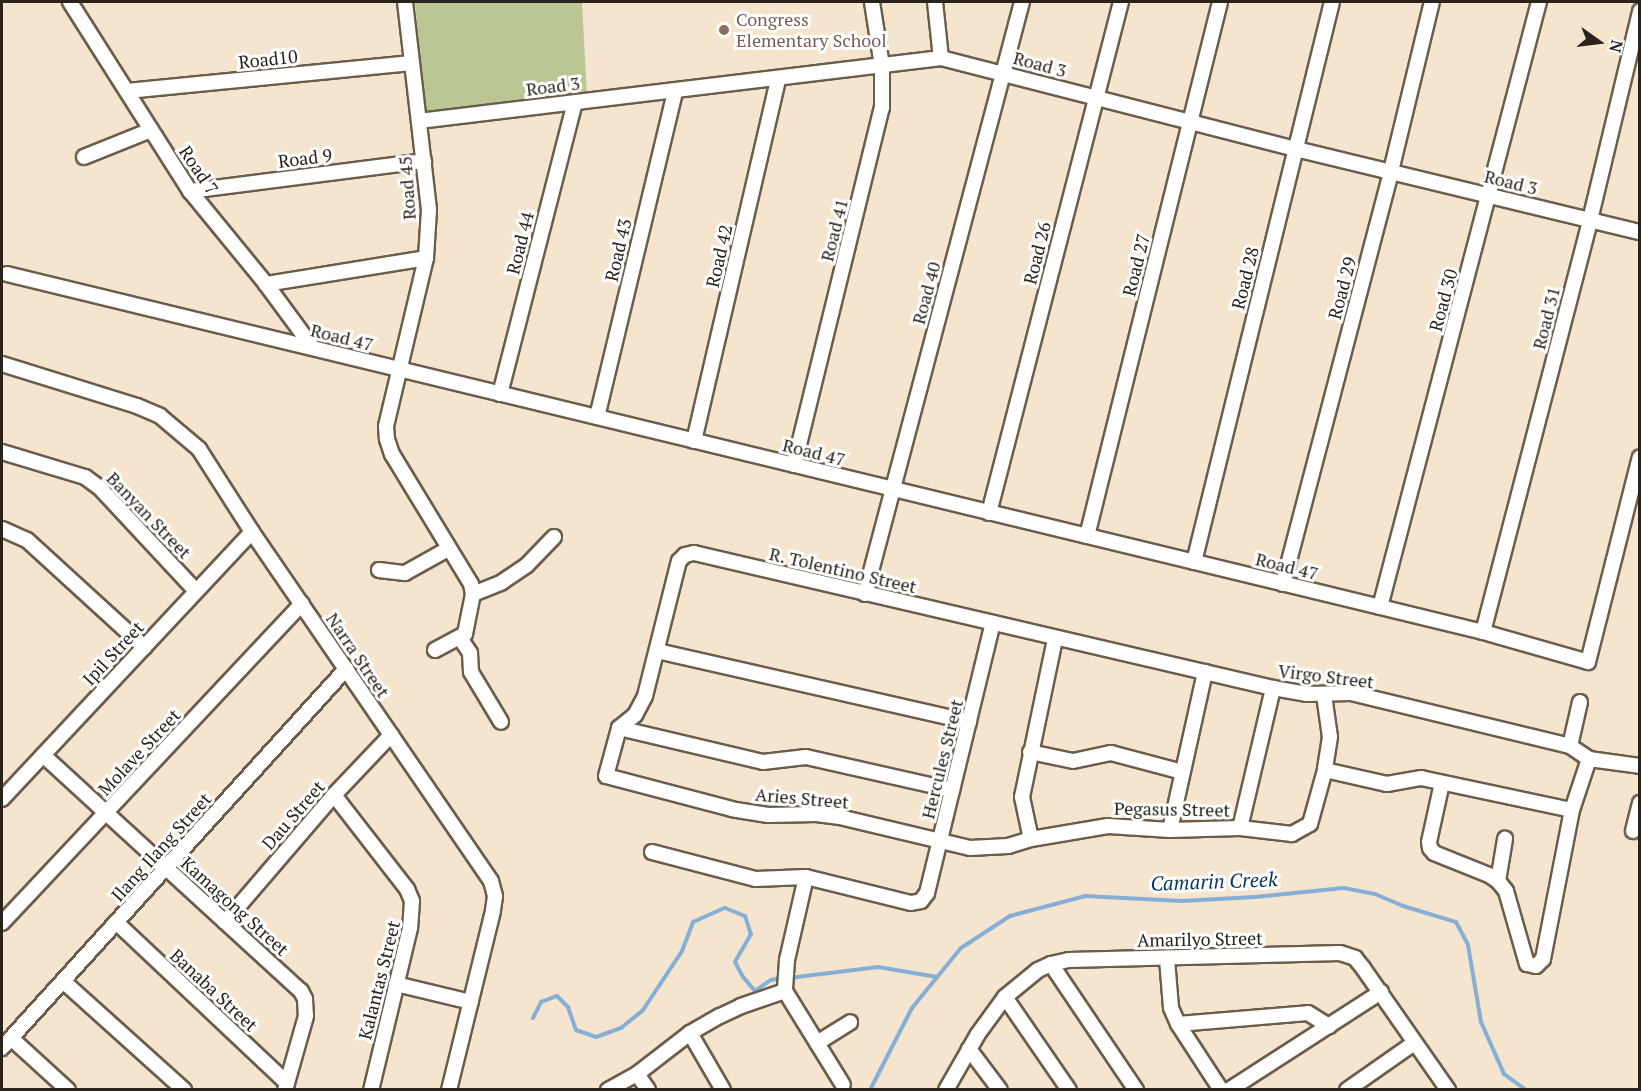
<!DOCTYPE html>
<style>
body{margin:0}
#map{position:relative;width:1641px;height:1091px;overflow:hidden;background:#f5e4ce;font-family:"PT Serif",serif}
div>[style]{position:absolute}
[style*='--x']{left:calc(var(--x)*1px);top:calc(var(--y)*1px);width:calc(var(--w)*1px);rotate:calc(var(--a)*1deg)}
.green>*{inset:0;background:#bac694}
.stream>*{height:4px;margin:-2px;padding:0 2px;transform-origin:2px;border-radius:2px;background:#86afd6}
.roads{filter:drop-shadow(2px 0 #6c5d4b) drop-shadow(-2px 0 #6c5d4b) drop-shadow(0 2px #6c5d4b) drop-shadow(0 -2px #6c5d4b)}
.minor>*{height:14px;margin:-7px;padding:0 7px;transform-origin:7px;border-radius:7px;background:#fff}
.dots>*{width:16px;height:16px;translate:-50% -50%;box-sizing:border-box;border:3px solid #fff;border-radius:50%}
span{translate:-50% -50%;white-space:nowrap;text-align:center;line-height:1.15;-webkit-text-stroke:6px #fff;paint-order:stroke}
.education-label{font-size:18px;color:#785e54}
.left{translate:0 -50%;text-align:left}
.street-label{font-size:18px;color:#29231b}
.water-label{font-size:20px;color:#06375c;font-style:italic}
.frame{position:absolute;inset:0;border:3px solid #29231b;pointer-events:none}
.north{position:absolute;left:1569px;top:12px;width:60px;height:60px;-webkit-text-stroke:4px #fff;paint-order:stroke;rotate:104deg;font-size:16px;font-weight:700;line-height:24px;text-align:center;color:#29231b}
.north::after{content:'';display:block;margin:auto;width:21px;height:27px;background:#29231b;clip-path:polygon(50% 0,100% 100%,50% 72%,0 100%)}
</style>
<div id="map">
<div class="green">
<i style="clip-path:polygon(415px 2px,582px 2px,587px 96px,426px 114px)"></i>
</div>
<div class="stream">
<i style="--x:789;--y:978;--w:90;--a:-7"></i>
<i style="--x:878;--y:967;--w:60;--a:9.6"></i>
<i style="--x:533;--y:1018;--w:18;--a:-63"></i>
<i style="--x:541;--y:1002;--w:17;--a:-21"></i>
<i style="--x:557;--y:996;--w:16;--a:45"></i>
<i style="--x:568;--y:1007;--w:24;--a:71"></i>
<i style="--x:576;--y:1030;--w:21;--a:19"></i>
<i style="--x:596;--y:1037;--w:27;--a:-20"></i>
<i style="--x:621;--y:1028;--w:28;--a:-39"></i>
<i style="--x:643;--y:1010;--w:71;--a:-56.5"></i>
<i style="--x:682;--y:951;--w:31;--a:-69"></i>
<i style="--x:693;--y:922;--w:35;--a:-24"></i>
<i style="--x:725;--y:908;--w:22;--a:22"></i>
<i style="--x:745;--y:916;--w:19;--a:72"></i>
<i style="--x:751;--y:934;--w:32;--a:120"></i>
<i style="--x:735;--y:962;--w:17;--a:62"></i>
<i style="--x:743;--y:977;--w:18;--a:49"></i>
<i style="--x:755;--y:991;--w:19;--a:-35"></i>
<i style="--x:771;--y:980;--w:11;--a:-10"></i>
<i style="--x:870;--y:1090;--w:92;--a:-62.9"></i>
<i style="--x:912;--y:1008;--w:77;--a:-50.8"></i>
<i style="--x:961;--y:948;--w:59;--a:-33.1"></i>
<i style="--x:1010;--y:916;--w:78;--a:-14.9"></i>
<i style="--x:1085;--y:896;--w:97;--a:3"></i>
<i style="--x:1182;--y:901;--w:73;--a:-3.1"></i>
<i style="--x:1255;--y:897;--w:89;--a:-5.8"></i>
<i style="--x:1344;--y:888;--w:32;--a:11"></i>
<i style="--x:1375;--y:894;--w:30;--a:23"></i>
<i style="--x:1403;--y:906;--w:55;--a:16.8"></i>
<i style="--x:1456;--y:922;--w:26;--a:62"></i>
<i style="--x:1468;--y:945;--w:78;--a:80.4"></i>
<i style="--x:1481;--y:1022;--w:57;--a:66.1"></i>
<i style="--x:1504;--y:1074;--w:27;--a:36"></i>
</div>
<div class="roads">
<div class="minor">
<i style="--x:70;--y:2;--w:224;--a:57.6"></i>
<i style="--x:190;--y:191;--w:120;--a:50.7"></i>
<i style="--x:266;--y:284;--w:79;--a:53.7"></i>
<i style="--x:405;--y:2;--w:209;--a:83.4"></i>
<i style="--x:429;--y:210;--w:48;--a:93.6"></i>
<i style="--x:426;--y:258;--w:173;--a:103.4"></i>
<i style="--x:386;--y:426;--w:13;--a:86"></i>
<i style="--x:387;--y:439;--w:16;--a:72"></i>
<i style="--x:392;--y:454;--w:152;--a:58.7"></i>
<i style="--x:471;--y:584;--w:10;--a:79"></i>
<i style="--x:473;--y:594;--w:41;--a:101.3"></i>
<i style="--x:465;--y:634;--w:34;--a:152"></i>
<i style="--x:935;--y:2;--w:56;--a:83.9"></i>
<i style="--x:127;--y:91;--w:286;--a:-5.6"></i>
<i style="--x:419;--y:121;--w:526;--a:-6.88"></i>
<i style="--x:941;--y:58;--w:366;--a:14.4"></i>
<i style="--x:1296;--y:149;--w:354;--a:13.6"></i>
<i style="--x:84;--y:157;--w:72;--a:-21.9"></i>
<i style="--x:190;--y:191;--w:236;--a:-7.3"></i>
<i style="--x:7;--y:274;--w:1519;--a:13.63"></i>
<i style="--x:1483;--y:632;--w:109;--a:15.9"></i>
<i style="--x:1588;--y:662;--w:211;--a:-75.8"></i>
<i style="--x:266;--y:284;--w:162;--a:-9.2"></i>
<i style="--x:2;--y:364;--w:141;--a:17.3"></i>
<i style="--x:137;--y:406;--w:25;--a:23"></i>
<i style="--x:160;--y:416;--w:51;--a:40.2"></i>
<i style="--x:199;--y:449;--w:98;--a:57.4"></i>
<i style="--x:252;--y:532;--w:423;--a:55.6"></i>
<i style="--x:491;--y:881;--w:16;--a:75"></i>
<i style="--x:495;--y:896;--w:15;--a:98"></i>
<i style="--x:493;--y:911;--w:184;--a:103.8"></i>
<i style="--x:500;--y:394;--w:301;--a:-75.6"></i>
<i style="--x:597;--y:417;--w:335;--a:-76.5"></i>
<i style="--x:694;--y:441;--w:372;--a:-76.9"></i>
<i style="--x:2;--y:452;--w:87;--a:16.8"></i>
<i style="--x:85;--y:477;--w:17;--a:36"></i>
<i style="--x:99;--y:487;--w:142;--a:47"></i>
<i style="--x:794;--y:465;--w:368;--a:-76.2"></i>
<i style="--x:882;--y:108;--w:42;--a:-90"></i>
<i style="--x:882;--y:66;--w:65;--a:-98.9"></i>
<i style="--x:989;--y:513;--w:528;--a:-75.52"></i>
<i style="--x:2;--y:529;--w:27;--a:24"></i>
<i style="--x:27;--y:540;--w:159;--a:42.4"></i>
<i style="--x:1087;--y:536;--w:550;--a:-76.01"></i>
<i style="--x:1194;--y:562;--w:577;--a:-76.16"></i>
<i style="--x:379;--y:570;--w:26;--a:7"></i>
<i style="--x:405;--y:573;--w:49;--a:-29.2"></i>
<i style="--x:1283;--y:584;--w:427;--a:-75.3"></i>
<i style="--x:1391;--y:171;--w:174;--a:-76.4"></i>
<i style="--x:473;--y:594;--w:31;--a:-22"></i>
<i style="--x:502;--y:582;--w:30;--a:-34"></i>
<i style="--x:527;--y:565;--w:39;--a:-46"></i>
<i style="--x:865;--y:594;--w:612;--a:-75.15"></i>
<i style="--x:1380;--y:607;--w:626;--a:-75.28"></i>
<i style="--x:1483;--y:632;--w:426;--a:-75.4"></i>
<i style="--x:1590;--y:220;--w:215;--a:-76.5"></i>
<i style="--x:460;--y:638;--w:18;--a:56"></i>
<i style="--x:470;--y:653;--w:19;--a:87"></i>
<i style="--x:471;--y:672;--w:58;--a:59"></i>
<i style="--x:657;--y:651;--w:320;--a:12.8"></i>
<i style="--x:1324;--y:695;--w:42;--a:81.9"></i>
<i style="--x:1330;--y:737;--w:33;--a:99"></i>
<i style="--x:1325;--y:770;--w:56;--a:105.5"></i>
<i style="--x:1310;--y:824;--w:21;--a:151"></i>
<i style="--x:1292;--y:834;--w:52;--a:-173.4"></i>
<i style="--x:1240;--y:828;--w:70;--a:178.4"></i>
<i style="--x:1170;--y:830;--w:62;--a:-176.3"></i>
<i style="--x:1108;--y:826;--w:78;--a:170.4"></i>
<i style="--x:1031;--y:839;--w:24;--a:163"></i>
<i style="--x:1008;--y:846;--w:38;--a:177"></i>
<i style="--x:970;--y:848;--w:134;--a:-166.6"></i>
<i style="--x:840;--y:817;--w:24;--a:-173"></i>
<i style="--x:816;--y:814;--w:48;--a:178.8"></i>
<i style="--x:768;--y:815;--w:36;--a:-171"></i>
<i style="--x:732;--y:809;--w:130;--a:-165.3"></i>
<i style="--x:606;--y:776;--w:50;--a:-74.8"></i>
<i style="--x:619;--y:728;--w:21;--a:-39"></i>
<i style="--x:635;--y:715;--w:21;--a:-62"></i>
<i style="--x:645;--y:696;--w:139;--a:-75.9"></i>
<i style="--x:679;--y:561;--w:8;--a:-45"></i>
<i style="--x:685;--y:555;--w:9;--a:-13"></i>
<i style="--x:694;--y:553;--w:595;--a:13.12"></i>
<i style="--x:1273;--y:688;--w:34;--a:10"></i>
<i style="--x:1306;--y:694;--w:45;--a:-1.3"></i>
<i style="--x:1351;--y:693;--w:225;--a:13.6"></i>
<i style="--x:1570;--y:746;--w:23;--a:34"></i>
<i style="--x:1589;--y:759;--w:51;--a:7.8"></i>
<i style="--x:619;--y:728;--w:148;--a:13.3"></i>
<i style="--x:763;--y:762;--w:43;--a:-6.6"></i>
<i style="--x:806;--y:757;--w:150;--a:12.7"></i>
<i style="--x:1570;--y:746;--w:45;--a:-77.2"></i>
<i style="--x:1030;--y:752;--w:44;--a:11.8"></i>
<i style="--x:1073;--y:761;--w:39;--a:-12"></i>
<i style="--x:1111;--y:753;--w:74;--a:14.8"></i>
<i style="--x:43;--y:755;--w:350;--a:42.5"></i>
<i style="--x:301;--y:991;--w:9;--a:63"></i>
<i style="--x:305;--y:999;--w:17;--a:87"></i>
<i style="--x:306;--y:1016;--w:77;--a:105.8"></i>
<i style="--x:1325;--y:770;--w:64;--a:12.7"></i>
<i style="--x:1387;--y:784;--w:35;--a:-10"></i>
<i style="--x:1421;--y:778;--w:154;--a:12"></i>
<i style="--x:1442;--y:783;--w:60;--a:102.4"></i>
<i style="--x:1429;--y:842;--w:6;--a:81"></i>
<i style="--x:1430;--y:848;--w:6;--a:51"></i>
<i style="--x:1434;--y:853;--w:59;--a:21.8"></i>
<i style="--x:1489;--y:875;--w:11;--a:34"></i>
<i style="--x:1498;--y:881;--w:13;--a:51"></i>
<i style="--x:1506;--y:891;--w:76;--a:74"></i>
<i style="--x:1527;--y:964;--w:9;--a:13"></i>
<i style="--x:1536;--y:966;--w:10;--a:-45"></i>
<i style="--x:1543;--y:959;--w:152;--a:-79"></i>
<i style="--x:1572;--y:810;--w:54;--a:-71.6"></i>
<i style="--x:334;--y:795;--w:119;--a:52.2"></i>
<i style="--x:407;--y:889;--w:13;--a:67"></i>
<i style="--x:412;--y:901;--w:27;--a:94"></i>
<i style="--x:410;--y:928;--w:167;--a:103.5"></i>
<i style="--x:2;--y:799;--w:366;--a:-46.9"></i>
<i style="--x:1240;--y:828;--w:144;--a:-76.7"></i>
<i style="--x:1170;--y:830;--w:162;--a:-77.5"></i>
<i style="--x:1633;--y:831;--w:29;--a:-76"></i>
<i style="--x:1031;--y:839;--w:43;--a:-102.1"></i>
<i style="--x:1022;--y:797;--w:161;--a:-78.2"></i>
<i style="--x:652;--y:852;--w:107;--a:14.6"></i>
<i style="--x:756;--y:879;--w:50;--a:-2.3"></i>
<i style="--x:806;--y:877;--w:108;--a:13.9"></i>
<i style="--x:911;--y:903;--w:10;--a:-11"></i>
<i style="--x:921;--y:901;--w:10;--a:-53"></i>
<i style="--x:927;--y:893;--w:278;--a:-76.3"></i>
<i style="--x:806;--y:877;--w:85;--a:102.9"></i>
<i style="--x:787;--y:960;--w:31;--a:94"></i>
<i style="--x:785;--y:991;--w:110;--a:58.3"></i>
<i style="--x:1498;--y:881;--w:43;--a:-80.5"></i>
<i style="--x:116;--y:922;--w:235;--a:43.3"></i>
<i style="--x:225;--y:922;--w:167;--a:-49.4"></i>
<i style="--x:334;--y:795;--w:83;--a:-46.5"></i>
<i style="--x:2;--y:923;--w:438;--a:-46.8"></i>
<i style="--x:1167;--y:959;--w:49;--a:85.3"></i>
<i style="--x:1171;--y:1008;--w:17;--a:66"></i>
<i style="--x:1178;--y:1024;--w:79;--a:56.9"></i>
<i style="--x:1051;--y:964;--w:152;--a:56"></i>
<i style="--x:63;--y:981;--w:163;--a:42"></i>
<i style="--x:396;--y:984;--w:77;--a:13.5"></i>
<i style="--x:1005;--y:997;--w:113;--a:55.5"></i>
<i style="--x:1178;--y:1024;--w:130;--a:-4.8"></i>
<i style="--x:1308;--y:1013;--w:25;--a:32"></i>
<i style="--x:690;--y:1033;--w:66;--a:59.9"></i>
<i style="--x:11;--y:1038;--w:77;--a:42.4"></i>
<i style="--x:817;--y:1043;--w:39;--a:-32"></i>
<i style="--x:2;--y:1048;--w:512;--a:-47.77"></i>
<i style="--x:969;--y:1049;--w:51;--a:52.9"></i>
<i style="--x:637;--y:1074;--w:19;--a:55"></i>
<i style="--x:608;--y:1090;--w:33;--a:-29"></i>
<i style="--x:637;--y:1074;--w:67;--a:-37.7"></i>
<i style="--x:690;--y:1033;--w:34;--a:-30"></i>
<i style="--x:720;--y:1016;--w:23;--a:-25"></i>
<i style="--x:741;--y:1006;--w:46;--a:-18.8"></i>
<i style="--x:946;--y:1090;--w:64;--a:-60.3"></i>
<i style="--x:978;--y:1034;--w:46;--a:-53.9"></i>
<i style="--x:1005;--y:997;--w:43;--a:-39.3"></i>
<i style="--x:1038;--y:970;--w:14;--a:-25"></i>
<i style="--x:1051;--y:964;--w:18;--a:-13"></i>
<i style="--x:1069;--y:960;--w:271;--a:-1.5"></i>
<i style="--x:1340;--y:953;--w:16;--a:18"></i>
<i style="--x:1355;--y:958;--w:13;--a:51"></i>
<i style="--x:1363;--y:968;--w:149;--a:55.1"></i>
<i style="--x:1229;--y:1090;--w:181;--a:-32.8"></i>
<i style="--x:1347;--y:1090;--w:82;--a:-35"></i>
</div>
</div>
<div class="dots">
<i style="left:724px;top:30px;background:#8d6e63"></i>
</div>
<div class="education-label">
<span class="left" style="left:736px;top:30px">Congress<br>Elementary School</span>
</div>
<div class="street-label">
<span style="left:268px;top:59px;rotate:-6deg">Road10</span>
<span style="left:1040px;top:64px;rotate:15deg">Road 3</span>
<span style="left:553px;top:86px;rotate:-7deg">Road 3</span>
<span style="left:305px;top:158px;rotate:-7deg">Road 9</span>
<span style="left:199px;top:170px;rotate:56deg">Road 7</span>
<span style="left:1511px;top:182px;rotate:14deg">Road 3</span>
<span style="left:407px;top:188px;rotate:-94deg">Road 45</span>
<span style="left:834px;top:230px;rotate:-76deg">Road 41</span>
<span style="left:520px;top:243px;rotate:-76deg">Road 44</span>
<span style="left:618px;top:250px;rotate:-77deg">Road 43</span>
<span style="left:1037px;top:253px;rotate:-76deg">Road 26</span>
<span style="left:719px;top:256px;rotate:-77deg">Road 42</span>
<span style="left:1136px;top:265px;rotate:-76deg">Road 27</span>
<span style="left:1245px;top:278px;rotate:-76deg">Road 28</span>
<span style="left:1342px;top:288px;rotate:-75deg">Road 29</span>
<span style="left:926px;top:293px;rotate:-75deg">Road 40</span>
<span style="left:1443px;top:300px;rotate:-75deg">Road 30</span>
<span style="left:1546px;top:318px;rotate:-76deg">Road 31</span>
<span style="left:342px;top:337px;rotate:14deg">Road 47</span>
<span style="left:814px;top:452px;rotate:14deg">Road 47</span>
<span style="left:149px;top:515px;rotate:46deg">Banyan Street</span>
<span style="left:1287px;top:566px;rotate:14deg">Road 47</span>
<span style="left:843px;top:570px;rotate:13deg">R. Tolentino Street</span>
<span style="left:113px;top:653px;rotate:-47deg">Ipil Street</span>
<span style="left:358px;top:655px;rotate:56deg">Narra Street</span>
<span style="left:1326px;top:676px;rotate:7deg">Virgo Street</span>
<span style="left:139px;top:752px;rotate:-47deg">Molave Street</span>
<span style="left:942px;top:759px;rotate:-76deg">Hercules Street</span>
<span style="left:802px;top:798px;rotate:5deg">Aries Street</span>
<span style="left:1172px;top:809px;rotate:1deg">Pegasus Street</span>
<span style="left:293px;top:815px;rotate:-49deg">Dau Street</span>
<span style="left:161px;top:847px;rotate:-48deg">Ilang Ilang Street</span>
<span style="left:235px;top:906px;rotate:42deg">Kamagong Street</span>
<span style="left:1200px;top:939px;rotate:-1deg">Amarilyo Street</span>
<span style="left:379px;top:980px;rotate:-76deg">Kalantas Street</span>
<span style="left:214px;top:990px;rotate:43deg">Banaba Street</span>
</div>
<div class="water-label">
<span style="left:1214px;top:881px;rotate:-2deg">Camarin Creek</span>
</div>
<div class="frame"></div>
<div class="north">N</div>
</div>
